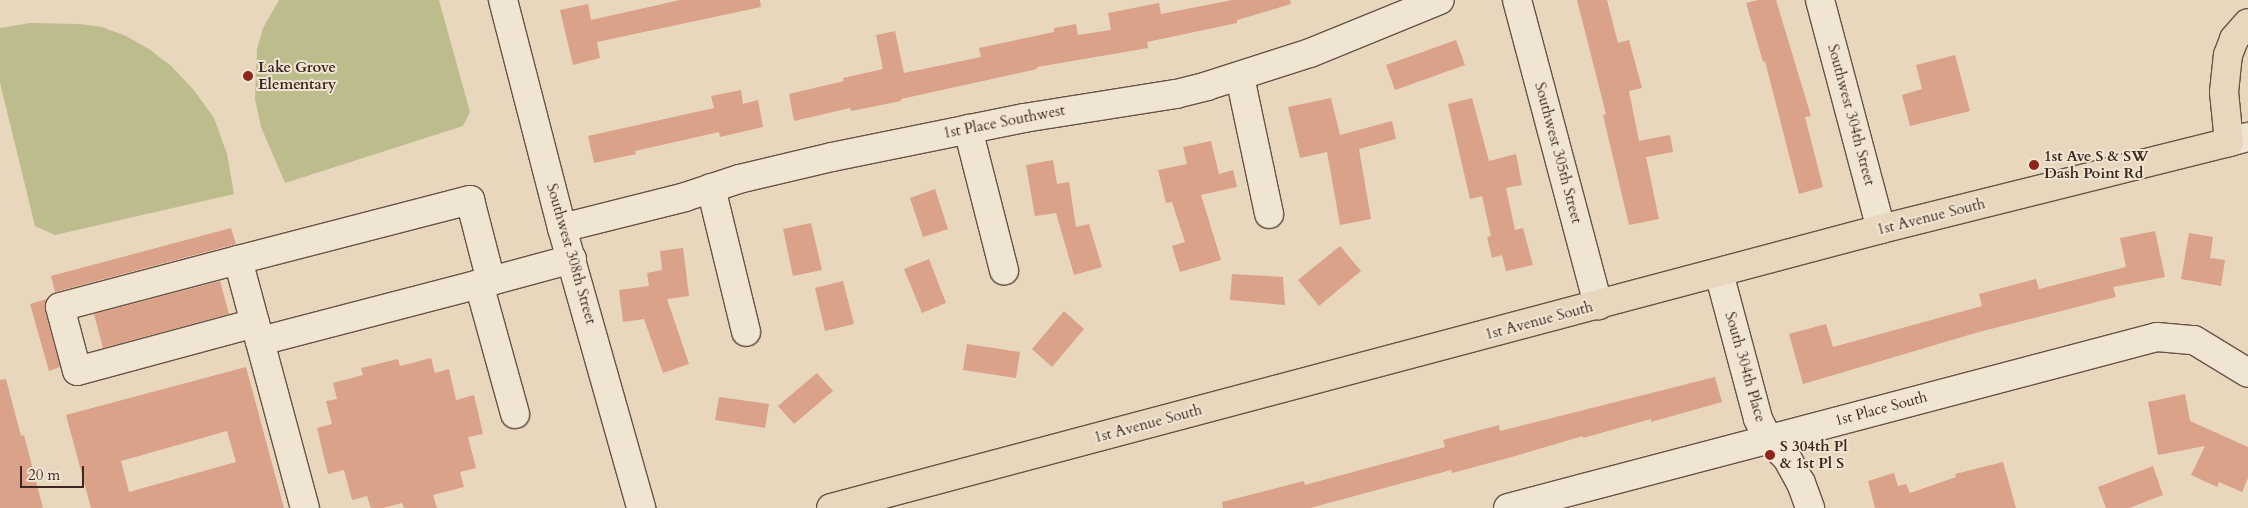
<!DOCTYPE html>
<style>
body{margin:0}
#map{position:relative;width:2248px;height:508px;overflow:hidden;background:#e8d7bc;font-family:Cardo,serif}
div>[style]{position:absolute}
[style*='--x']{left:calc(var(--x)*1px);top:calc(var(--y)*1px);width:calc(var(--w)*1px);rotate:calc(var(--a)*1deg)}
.green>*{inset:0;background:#bdbc8c}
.building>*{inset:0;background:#daa288}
.roads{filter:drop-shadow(1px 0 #685346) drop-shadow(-1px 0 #685346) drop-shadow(0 1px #685346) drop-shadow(0 -1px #685346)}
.minor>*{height:28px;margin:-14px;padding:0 14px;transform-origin:14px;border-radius:14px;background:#f0e5d3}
.major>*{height:28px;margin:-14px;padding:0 14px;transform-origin:14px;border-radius:14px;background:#e8d7bc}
.dots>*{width:14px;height:14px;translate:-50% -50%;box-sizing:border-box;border:2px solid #f0e5d3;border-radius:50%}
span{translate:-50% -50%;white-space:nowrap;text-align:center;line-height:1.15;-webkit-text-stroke:4px #f0e5d3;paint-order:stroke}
.poi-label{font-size:15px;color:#3d271f;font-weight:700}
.left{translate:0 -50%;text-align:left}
.street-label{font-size:15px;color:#3d271f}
.scale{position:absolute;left:20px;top:466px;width:64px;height:22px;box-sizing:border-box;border:2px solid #3d271f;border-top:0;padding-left:6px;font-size:15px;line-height:18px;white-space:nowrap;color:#3d271f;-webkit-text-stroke:4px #f0e5d3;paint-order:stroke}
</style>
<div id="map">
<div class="green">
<i style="clip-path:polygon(279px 0,439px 0,470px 112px,463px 126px,285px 183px,261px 127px,255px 99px,257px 49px,263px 28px)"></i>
<i style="clip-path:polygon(30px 23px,80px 24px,102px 27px,126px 36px,149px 49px,171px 66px,193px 89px,214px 118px,227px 154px,234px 194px,55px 235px,35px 226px,0 83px,0 28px)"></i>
</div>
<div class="building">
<i style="clip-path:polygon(680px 0,760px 0,761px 7px,597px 42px,600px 58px,573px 65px,560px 10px,588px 4px,591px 20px)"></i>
<i style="clip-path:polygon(1232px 0,1290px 0,1291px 4px,1237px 20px,1237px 23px,1147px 42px,1148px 48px,1037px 67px,1037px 69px,901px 99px,901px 101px,851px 111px,850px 108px,794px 121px,789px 94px,844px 81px,843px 78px,883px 69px,876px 35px,895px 31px,904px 73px,981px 57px,979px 48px,1054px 32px,1054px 28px,1076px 24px,1078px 35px,1111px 30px,1108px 13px,1159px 3px,1161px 14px)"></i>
<i style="clip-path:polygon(1577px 0,1607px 0,1618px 43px,1629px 40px,1642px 88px,1629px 91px,1639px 141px,1670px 135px,1673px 152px,1646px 157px,1659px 219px,1629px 225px,1603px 115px,1606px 114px)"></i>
<i style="clip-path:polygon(1758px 0,1776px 0,1811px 116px,1805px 117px,1823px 187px,1799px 194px,1765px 61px,1763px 62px,1746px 3px)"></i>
<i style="clip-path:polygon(1456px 40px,1465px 65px,1395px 90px,1386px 65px)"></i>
<i style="clip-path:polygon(1955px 55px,1970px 111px,1910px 126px,1902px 95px,1922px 89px,1916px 65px)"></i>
<i style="clip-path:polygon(741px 90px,743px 104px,758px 100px,763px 127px,720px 137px,719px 132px,635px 151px,636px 154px,594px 163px,588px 136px,714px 108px,711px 96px)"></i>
<i style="clip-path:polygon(1331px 98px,1340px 135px,1392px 121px,1396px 139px,1359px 149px,1371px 219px,1340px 225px,1327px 152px,1300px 158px,1288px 107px)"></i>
<i style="clip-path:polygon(1472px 98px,1489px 161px,1516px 154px,1522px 185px,1506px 188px,1515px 230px,1523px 228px,1533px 265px,1506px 271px,1502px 255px,1492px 258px,1487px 237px,1491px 236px,1482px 196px,1470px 199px,1448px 104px)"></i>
<i style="clip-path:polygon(1211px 141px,1219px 174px,1233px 170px,1237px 187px,1201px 195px,1221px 260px,1180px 272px,1172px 246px,1185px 242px,1172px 202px,1166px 203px,1158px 170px,1187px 164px,1183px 147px)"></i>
<i style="clip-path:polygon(1053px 160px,1057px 184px,1069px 182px,1076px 227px,1089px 224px,1102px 267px,1074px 275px,1056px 213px,1035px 216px,1026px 165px)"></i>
<i style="clip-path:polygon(935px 189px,948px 229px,923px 237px,910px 198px)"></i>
<i style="clip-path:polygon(811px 223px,822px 270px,793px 276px,783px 229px)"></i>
<i style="clip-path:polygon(231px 228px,236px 244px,55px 292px,51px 276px)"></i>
<i style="clip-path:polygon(2155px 231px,2165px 277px,2113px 287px,2116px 297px,1979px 332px,1803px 384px,1789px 334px,1826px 324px,1833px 347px,1982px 306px,1979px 294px,2036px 279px,2039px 289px,2126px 267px,2120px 238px)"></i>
<i style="clip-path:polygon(2189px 233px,2213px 237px,2210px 258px,2225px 260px,2221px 286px,2181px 279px)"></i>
<i style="clip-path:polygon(1340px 246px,1361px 271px,1319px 306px,1298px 280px)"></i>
<i style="clip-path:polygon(683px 248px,689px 296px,667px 299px,689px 364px,663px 373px,644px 319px,623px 322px,619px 290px,649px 286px,647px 273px,662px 270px,660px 251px)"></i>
<i style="clip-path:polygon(929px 259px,946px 303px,922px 313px,904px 269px)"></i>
<i style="clip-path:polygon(1232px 274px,1283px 277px,1285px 305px,1230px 300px)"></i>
<i style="clip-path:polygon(220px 281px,229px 314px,103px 348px,94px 314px)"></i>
<i style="clip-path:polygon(843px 281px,854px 324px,825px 331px,815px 288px)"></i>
<i style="clip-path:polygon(47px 299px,45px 311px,60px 367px,49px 371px,30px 304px)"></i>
<i style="clip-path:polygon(1064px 311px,1084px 329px,1052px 367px,1032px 349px)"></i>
<i style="clip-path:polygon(967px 344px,1020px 352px,1016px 378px,963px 370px)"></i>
<i style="clip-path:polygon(431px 358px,435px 373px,449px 369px,456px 400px,474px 395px,483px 434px,468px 437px,476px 468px,460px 472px,464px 487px,433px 495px,437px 508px,404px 508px,402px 503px,383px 508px,371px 508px,367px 496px,352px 500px,344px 470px,328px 474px,317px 428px,332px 424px,326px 401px,337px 399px,333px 383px,363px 375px,361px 368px,398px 359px,400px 366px)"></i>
<i style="clip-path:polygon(evenodd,246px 367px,284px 508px,91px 508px,66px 415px,246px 367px,227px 431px,236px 462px,129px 492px,121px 461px,227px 431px)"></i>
<i style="clip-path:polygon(817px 373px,833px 391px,794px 424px,778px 406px)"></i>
<i style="clip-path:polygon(1715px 377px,1722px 402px,1651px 422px,1651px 419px,1583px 438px,1583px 436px,1508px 458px,1452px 473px,1451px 470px,1310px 508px,1223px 508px,1222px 502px,1304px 481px,1305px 485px,1445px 447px,1443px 440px,1499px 425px,1500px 431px)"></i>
<i style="clip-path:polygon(6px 379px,21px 436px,24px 435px,43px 508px,0 508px,0 380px)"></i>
<i style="clip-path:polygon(2185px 394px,2190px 421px,2248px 447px,2248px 478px,2242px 492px,2219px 482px,2217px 487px,2191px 475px,2205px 446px,2158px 455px,2148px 402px)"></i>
<i style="clip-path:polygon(719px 397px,769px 404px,765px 428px,715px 420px)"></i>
<i style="clip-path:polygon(2003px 462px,2016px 508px,1875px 508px,1868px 481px,1894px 473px,1898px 486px,1906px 484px,1910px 493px,1956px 477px,1955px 474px)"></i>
<i style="clip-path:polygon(2153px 466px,2163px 495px,2129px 508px,2106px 508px,2098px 487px)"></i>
</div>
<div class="roads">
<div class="minor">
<i style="--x:503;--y:0;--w:236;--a:75.5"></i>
<i style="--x:562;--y:228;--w:291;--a:74.2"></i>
<i style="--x:1517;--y:0;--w:316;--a:75.1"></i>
<i style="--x:1820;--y:0;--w:237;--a:75.1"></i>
<i style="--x:1240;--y:77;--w:140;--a:78"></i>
<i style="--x:968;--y:129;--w:146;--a:75.7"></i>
<i style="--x:2229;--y:142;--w:20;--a:-15"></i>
<i style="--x:711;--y:188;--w:148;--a:76.3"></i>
<i style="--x:562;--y:228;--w:127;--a:-14.1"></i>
<i style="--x:685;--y:197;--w:57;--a:-18.4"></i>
<i style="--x:739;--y:179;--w:96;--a:-13.3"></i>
<i style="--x:832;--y:157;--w:196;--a:-11.5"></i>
<i style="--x:1024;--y:118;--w:154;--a:-9"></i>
<i style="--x:1176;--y:94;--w:32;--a:-14"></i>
<i style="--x:1207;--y:86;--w:108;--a:-17.8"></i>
<i style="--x:1310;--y:53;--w:140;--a:-22.2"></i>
<i style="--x:238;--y:260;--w:240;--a:-14.5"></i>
<i style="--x:470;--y:200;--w:84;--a:75.5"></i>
<i style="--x:491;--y:281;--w:239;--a:165.4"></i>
<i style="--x:1719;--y:273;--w:151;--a:75"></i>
<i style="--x:1758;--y:419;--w:22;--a:63"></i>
<i style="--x:1768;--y:439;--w:27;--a:45"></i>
<i style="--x:1787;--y:458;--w:29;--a:61"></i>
<i style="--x:1801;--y:483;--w:27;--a:70"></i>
<i style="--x:491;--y:281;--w:84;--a:-15.2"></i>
<i style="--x:479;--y:284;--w:135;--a:74.5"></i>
<i style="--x:255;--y:323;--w:184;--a:164.9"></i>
<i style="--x:77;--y:371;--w:66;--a:-104.9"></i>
<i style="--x:60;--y:307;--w:184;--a:-14.8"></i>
<i style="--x:238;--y:260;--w:257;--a:74.9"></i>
<i style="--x:1508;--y:508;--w:671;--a:-14.76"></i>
<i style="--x:2157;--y:337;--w:37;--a:5"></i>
<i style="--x:2194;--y:340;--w:63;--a:31.4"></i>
</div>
<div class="major">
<i style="--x:831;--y:508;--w:1086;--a:-14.88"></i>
<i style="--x:1881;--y:229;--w:359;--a:-14"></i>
<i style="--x:2229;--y:142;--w:50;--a:-95.7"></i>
<i style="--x:2224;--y:92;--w:37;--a:-84"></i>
<i style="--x:2228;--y:55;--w:17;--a:-69"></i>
<i style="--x:2234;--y:39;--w:21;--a:-49"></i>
</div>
</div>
<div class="dots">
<i style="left:248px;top:76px;background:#8f2418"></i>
<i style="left:2034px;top:165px;background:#8f2418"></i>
<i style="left:1770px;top:455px;background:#8f2418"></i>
</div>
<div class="poi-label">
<span class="left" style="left:258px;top:76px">Lake Grove<br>Elementary</span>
<span class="left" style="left:2044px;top:165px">1st Ave S &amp; SW<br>Dash Point Rd</span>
<span class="left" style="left:1780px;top:455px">S 304th Pl<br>&amp; 1st Pl S</span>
</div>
<div class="street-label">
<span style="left:1851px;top:115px;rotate:75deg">Southwest 304th Street</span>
<span style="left:1004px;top:122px;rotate:-11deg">1st Place Southwest</span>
<span style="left:1558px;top:153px;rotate:75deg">Southwest 305th Street</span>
<span style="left:1931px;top:217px;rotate:-14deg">1st Avenue South</span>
<span style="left:571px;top:254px;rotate:74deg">Southwest 308th Street</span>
<span style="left:1539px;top:321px;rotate:-15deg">1st Avenue South</span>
<span style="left:1745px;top:367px;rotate:74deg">South 304th Place</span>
<span style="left:1881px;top:409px;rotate:-15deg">1st Place South</span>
<span style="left:1148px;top:424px;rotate:-15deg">1st Avenue South</span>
</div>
<div class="scale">20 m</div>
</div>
